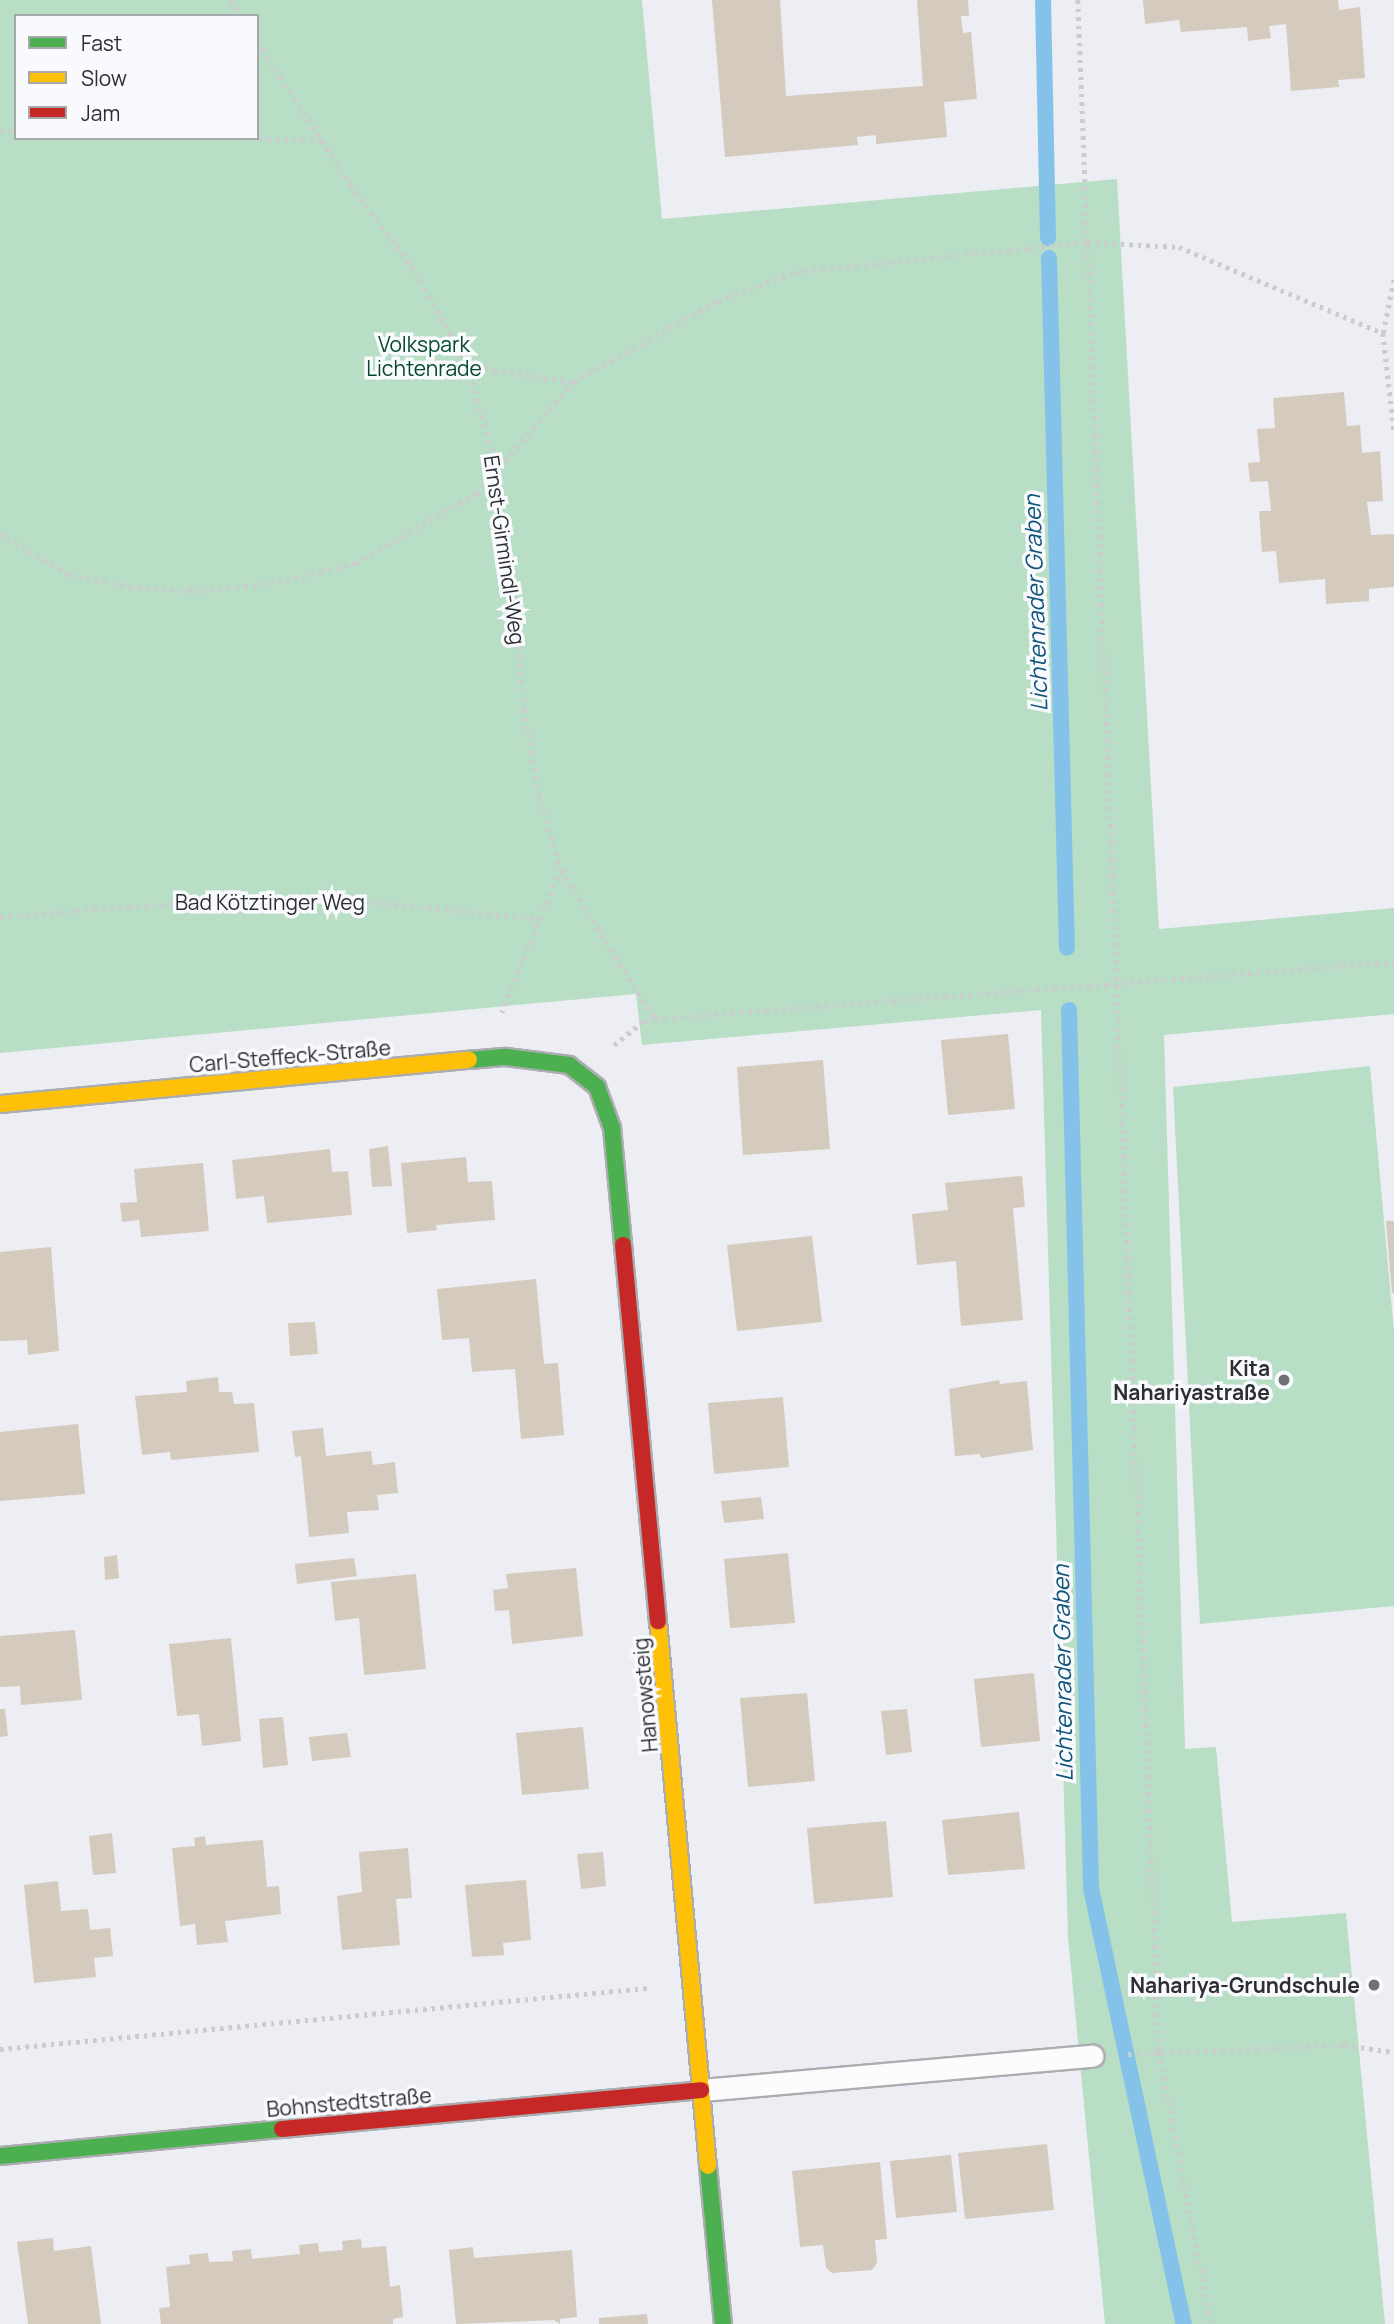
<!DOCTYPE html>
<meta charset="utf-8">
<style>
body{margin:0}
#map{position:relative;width:1394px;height:2324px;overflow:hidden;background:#edeef3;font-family:Manrope,sans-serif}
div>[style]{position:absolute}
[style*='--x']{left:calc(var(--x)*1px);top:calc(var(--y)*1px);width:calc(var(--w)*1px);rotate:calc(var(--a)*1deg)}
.green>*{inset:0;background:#b8dec6}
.stream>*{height:16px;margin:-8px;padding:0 8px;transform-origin:8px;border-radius:8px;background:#84c2ea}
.building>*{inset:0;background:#d5cabe}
.path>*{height:4.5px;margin-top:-2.25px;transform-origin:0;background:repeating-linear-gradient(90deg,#cbccce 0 3.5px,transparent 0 8.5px)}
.roads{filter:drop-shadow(2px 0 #acadb0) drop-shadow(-2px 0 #acadb0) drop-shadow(0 2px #acadb0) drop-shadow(0 -2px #acadb0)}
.lane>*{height:21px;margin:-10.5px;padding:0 10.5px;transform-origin:10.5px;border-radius:10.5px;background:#fcfcfd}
.fast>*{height:16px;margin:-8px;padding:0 8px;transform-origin:8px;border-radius:8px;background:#4caf50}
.slow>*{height:16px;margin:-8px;padding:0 8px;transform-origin:8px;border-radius:8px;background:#ffc107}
.jam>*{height:16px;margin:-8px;padding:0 8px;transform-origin:8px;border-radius:8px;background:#c62828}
.dots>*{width:19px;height:19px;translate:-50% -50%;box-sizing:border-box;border:4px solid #f9fafe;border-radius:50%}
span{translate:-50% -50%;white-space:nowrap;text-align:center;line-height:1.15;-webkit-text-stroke:7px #f9fafe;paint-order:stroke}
.park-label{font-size:21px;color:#054926}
.street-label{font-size:21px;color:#2d2e31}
.poi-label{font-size:21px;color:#2d2e31;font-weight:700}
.right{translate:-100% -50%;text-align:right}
.water-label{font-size:23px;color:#115479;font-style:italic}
.legend{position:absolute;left:14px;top:14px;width:245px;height:126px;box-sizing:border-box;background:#f9fafe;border:2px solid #a7a8ac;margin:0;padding:9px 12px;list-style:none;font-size:21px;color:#2d2e31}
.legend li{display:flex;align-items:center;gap:14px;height:35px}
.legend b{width:35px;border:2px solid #a7a8ac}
</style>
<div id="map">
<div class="green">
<i style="clip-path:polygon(evenodd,0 0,642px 0,662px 219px,1117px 179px,1159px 929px,1394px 908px,1394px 1014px,1164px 1035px,1185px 1749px,1216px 1747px,1232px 1922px,1346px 1913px,1385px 2324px,1105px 2324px,1068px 1937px,1041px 1010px,642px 1045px,636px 994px,0 1053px,0 0,16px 16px,257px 16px,257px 138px,16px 138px,16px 16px)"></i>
<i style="clip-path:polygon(1370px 1066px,1394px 1332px,1394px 1606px,1200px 1624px,1173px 1087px)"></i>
</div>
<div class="stream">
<i style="--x:1043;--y:0;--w:238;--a:88.8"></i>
<i style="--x:1049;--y:258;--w:690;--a:88.51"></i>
<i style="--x:1069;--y:1010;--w:878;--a:88.56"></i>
<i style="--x:1091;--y:1888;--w:446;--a:78"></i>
</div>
<div class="building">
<i style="clip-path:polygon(712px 0,780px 0,786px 96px,923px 86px,917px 0,968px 0,969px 16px,961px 16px,963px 33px,971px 32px,977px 99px,944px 102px,947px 137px,876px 144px,876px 135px,857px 137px,858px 145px,725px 157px)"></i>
<i style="clip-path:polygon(1143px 0,1338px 0,1339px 10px,1360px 7px,1365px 78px,1338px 80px,1339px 87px,1291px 91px,1286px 24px,1269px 26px,1271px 38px,1248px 41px,1247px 27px,1181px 32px,1179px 20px,1145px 24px)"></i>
<i style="clip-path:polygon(1344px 392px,1347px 426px,1360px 425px,1362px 453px,1380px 451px,1383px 501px,1367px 502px,1371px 535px,1394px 534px,1394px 587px,1369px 589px,1369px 601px,1326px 604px,1325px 579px,1279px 583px,1276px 551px,1262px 552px,1259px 511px,1271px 511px,1268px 481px,1250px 482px,1248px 463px,1260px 462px,1257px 429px,1275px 428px,1273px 398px)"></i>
<i style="clip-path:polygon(1008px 1034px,1015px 1109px,948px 1115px,941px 1040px)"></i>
<i style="clip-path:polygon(823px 1060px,830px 1149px,743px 1155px,737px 1067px)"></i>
<i style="clip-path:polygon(388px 1146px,392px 1186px,372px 1187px,369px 1149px)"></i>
<i style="clip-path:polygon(330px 1149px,332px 1172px,348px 1171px,352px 1215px,267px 1223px,264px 1196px,236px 1199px,232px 1160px)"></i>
<i style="clip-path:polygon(466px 1157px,468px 1182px,492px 1181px,495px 1220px,436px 1225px,437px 1230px,407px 1233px,401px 1163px)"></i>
<i style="clip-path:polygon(203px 1163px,209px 1231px,141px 1237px,139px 1220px,122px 1222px,120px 1203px,137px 1202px,134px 1169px)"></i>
<i style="clip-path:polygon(1022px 1176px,1025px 1207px,1013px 1208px,1023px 1320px,961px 1326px,956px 1261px,917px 1265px,912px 1214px,948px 1210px,945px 1183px)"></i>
<i style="clip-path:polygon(1386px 1221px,1394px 1221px,1394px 1293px,1392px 1293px)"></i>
<i style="clip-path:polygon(812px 1236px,822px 1322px,737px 1331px,727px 1245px)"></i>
<i style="clip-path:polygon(51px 1247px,59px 1351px,28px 1355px,27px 1340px,0 1341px,0 1252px)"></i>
<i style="clip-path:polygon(536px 1279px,544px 1364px,558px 1363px,564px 1435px,521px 1439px,515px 1369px,472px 1372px,469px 1338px,442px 1340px,437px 1289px)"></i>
<i style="clip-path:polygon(315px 1322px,318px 1354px,290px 1356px,288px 1323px)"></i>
<i style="clip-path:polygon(218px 1377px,219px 1392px,232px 1392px,234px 1404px,254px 1403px,259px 1452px,171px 1460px,170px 1452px,142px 1455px,135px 1396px,187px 1392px,186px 1381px)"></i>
<i style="clip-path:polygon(999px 1380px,1000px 1384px,1027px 1381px,1033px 1450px,981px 1458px,980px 1454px,955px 1456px,949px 1389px)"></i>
<i style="clip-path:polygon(783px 1397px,789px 1467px,714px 1474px,708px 1403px)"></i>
<i style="clip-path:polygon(78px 1424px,85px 1494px,0 1501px,0 1432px)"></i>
<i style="clip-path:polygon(323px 1428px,326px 1456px,371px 1451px,373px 1465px,395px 1462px,398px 1493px,377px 1495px,379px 1510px,347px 1512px,349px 1533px,309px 1537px,301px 1456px,295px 1457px,292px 1431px)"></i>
<i style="clip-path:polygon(761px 1497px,764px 1519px,724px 1523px,721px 1501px)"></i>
<i style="clip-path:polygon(788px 1553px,795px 1623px,730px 1628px,724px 1559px)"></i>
<i style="clip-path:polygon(117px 1555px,119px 1578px,105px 1580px,104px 1557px)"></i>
<i style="clip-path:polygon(354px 1558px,357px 1576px,297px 1584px,295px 1564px)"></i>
<i style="clip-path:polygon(576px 1568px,583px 1636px,512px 1644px,509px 1610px,495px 1611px,493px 1590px,508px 1588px,506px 1574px)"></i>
<i style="clip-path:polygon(416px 1574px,426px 1669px,364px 1675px,359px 1618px,335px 1621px,331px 1582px)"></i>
<i style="clip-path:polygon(75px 1630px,82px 1700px,21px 1705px,20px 1686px,0 1687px,0 1636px)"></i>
<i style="clip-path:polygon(231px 1638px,241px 1741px,202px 1746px,199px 1714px,177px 1716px,169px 1644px)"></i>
<i style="clip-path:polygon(1034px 1673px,1040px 1741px,981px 1747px,974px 1679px)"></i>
<i style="clip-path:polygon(807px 1693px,815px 1781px,748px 1787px,740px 1698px)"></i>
<i style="clip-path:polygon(0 1709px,5px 1709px,8px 1736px,0 1737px)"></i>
<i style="clip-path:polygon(907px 1709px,912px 1752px,886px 1755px,881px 1711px)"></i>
<i style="clip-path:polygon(283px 1717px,288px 1765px,263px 1768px,259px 1719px)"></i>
<i style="clip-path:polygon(583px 1727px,589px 1789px,522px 1795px,516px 1733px)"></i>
<i style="clip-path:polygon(347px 1733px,351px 1757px,312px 1761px,309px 1737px)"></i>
<i style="clip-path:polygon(1019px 1812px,1025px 1869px,948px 1875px,942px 1820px)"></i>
<i style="clip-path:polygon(886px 1821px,893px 1897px,814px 1904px,807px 1828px)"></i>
<i style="clip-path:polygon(112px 1833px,116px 1873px,93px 1875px,89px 1836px)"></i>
<i style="clip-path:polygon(205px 1836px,206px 1845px,263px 1840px,267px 1887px,279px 1886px,281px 1914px,225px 1921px,228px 1942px,197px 1945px,195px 1924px,180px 1926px,172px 1848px,195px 1846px,194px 1838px)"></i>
<i style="clip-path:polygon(408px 1848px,412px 1898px,396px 1899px,400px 1945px,342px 1950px,337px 1896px,362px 1892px,359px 1852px)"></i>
<i style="clip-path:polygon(603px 1852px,606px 1886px,581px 1889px,577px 1854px)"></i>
<i style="clip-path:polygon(526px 1880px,531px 1940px,503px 1943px,504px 1955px,472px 1957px,465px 1885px)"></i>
<i style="clip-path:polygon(58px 1881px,61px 1911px,88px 1909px,90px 1930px,110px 1928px,113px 1956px,94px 1958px,96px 1977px,34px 1983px,24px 1885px)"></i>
<i style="clip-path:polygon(1047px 2144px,1054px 2210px,965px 2219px,958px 2153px)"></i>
<i style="clip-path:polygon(951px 2155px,957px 2212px,896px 2218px,890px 2161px)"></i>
<i style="clip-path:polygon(880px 2162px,887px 2239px,875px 2240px,877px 2263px,872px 2270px,832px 2273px,826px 2268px,823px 2245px,800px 2247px,792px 2171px)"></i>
<i style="clip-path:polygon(53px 2238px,54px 2251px,91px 2246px,101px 2324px,28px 2324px,17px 2242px)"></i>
<i style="clip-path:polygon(361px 2239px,362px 2248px,386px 2246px,390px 2287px,400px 2285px,403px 2317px,393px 2319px,393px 2324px,161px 2324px,159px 2308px,170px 2307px,166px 2267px,190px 2264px,189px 2255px,208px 2253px,209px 2262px,233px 2261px,232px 2251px,251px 2249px,252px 2259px,300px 2254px,299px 2245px,318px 2243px,319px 2252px,343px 2250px,342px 2241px)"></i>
<i style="clip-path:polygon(473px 2247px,474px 2258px,572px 2250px,577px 2317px,560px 2319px,560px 2324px,554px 2320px,456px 2324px,449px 2250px)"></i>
<i style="clip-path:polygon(647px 2314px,648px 2324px,599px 2324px,599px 2318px)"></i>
</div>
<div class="path">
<i style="--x:230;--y:0;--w:19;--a:55"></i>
<i style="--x:1078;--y:0;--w:2054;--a:87.74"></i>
<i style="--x:1159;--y:2052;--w:277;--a:79.2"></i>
<i style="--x:257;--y:41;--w:172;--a:56.9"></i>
<i style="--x:351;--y:185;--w:109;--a:53.5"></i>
<i style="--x:416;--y:273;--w:107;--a:60.8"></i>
<i style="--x:468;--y:366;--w:107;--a:74.3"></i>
<i style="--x:497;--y:469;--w:119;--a:81.8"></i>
<i style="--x:514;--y:587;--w:122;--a:85.3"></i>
<i style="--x:524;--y:709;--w:87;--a:80.1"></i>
<i style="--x:539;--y:795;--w:77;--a:73.4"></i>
<i style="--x:561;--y:869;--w:155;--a:112.4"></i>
<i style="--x:0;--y:131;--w:16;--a:0"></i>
<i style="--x:242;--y:138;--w:83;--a:2.1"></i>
<i style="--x:1383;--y:333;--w:56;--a:-78.7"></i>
<i style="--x:468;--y:366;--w:106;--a:8.7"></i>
<i style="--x:0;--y:534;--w:81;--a:30.4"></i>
<i style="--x:70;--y:575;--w:60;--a:11.5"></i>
<i style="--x:129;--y:587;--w:73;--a:3.1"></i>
<i style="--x:202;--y:591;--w:77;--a:-6.8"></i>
<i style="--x:278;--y:582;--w:80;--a:-13.7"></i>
<i style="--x:356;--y:563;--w:140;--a:-30"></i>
<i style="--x:477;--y:493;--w:147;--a:-49.1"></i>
<i style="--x:573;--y:382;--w:166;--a:-29.2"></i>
<i style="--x:718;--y:301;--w:83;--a:-20.4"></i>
<i style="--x:796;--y:272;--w:293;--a:-5.9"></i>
<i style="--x:1087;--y:242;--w:92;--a:3.1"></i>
<i style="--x:1179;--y:247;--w:221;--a:22.9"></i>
<i style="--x:1383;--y:333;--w:98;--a:83.5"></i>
<i style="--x:561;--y:870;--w:176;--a:57.8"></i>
<i style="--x:0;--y:917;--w:222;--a:-4.4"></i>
<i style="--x:221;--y:900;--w:131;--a:0"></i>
<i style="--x:352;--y:900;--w:188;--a:5.8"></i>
<i style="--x:614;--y:1045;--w:38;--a:-39"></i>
<i style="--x:644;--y:1021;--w:11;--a:-10"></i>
<i style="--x:655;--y:1019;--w:741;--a:-4.41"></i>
<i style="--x:0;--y:2049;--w:650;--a:-5.39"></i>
<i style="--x:1128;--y:2054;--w:216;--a:-2.4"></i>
<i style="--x:1344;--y:2045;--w:50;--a:8"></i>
</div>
<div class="roads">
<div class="lane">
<i style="--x:701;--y:2090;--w:393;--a:-5"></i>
</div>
<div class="fast">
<i style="--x:469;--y:1060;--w:37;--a:-5"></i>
<i style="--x:506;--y:1057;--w:64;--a:7.2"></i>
<i style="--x:569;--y:1065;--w:36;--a:38"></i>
<i style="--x:597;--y:1087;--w:44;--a:69.9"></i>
<i style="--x:612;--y:1128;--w:118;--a:84.6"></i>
<i style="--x:0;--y:2156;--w:283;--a:-5.5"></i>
<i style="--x:708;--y:2166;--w:159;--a:84.6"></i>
</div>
<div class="slow">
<i style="--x:0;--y:1104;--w:471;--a:-5.4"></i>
<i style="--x:658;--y:1621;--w:547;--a:84.76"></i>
</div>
<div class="jam">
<i style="--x:623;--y:1245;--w:378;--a:84.7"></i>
<i style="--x:282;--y:2129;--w:421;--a:-5.3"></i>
</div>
</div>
<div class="dots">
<i style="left:1284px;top:1380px;background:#707175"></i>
<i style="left:1374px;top:1985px;background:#707175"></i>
</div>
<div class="park-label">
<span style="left:424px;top:356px">Volkspark<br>Lichtenrade</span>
</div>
<div class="street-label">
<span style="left:505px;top:550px;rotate:82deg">Ernst-Girmindl-Weg</span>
<span style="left:270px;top:902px">Bad Kötztinger Weg</span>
<span style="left:290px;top:1056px;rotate:-5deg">Carl-Steffeck-Straße</span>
<span style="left:645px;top:1695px;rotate:-95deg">Hanowsteig</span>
<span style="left:349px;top:2102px;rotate:-5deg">Bohnstedtstraße</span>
</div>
<div class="poi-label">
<span class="right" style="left:1270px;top:1380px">Kita<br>Nahariyastraße</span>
<span class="right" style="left:1360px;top:1985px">Nahariya-Grundschule</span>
</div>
<div class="water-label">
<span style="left:1035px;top:603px;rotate:-92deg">Lichtenrader Graben</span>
<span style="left:1062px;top:1673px;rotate:-91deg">Lichtenrader Graben</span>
</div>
<ul class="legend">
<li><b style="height:9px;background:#4caf50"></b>Fast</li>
<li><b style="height:9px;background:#ffc107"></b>Slow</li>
<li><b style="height:9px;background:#c62828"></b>Jam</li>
</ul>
</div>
